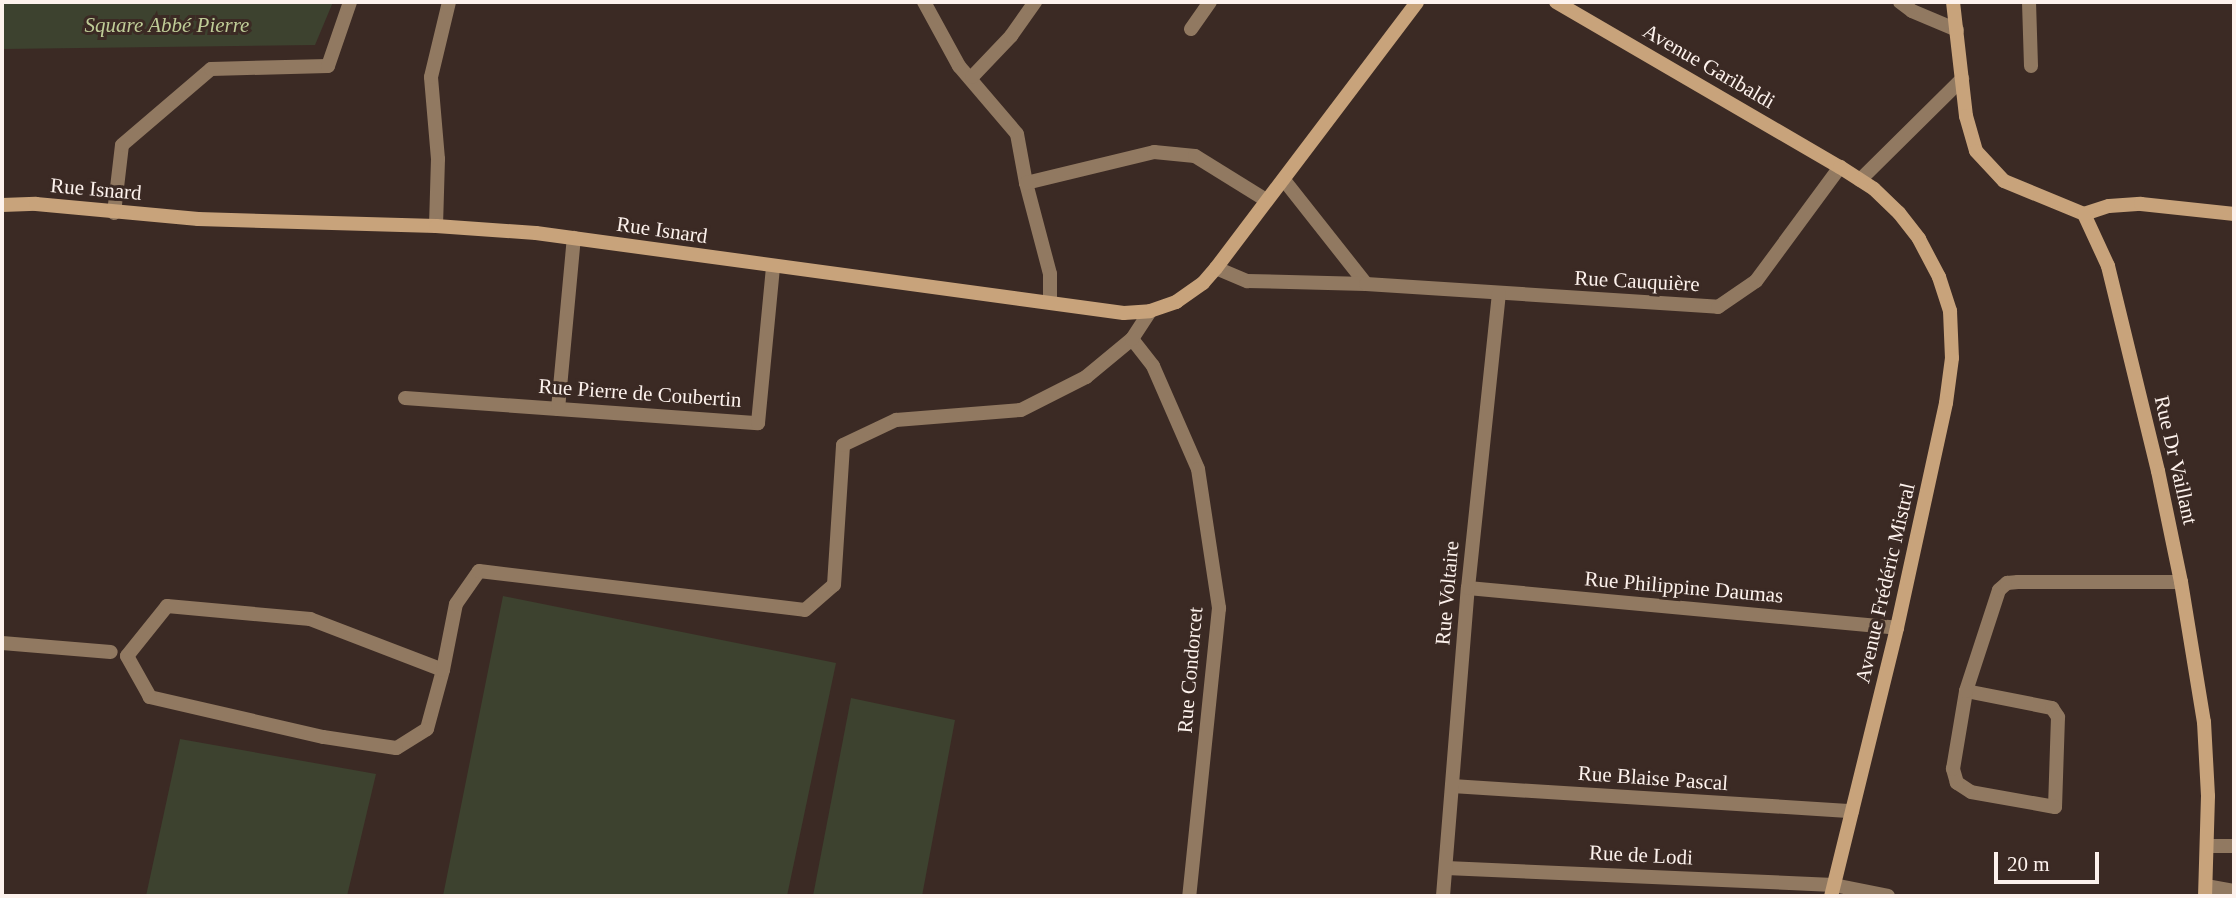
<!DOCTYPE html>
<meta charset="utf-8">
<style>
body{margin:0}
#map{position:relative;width:2236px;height:898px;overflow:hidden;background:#3b2a24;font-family:"Times New Roman",serif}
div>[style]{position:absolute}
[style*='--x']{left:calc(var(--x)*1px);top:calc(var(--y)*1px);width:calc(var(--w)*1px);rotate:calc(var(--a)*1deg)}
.green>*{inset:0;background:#3d422f}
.lane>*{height:14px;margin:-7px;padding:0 7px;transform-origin:7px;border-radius:7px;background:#917961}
.street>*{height:14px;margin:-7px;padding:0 7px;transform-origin:7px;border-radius:7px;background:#917961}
.secondary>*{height:14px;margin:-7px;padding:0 7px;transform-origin:7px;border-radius:7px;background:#c8a37b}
span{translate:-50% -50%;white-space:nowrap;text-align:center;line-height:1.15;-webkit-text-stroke:6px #3b2a24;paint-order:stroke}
.park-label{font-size:21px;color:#bfcc97;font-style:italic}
.street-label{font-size:21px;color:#fdf2ed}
.frame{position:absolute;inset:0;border:4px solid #fdf2ed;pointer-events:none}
.scale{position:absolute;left:1994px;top:852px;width:105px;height:32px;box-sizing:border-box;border:4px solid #fdf2ed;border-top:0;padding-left:9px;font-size:21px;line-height:24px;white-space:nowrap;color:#fdf2ed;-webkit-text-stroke:5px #3b2a24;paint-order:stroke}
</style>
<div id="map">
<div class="green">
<i style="clip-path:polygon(2px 2px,333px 2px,315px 45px,2px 49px)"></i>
<i style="clip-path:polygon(503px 596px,836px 663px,787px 896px,443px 896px)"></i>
<i style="clip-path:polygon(851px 698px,955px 720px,922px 896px,813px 896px)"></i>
<i style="clip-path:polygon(180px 739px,376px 774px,347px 896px,146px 896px)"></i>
</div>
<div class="lane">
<i style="--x:2029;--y:2;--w:64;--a:88.2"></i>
<i style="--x:2;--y:643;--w:109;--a:4.7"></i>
<i style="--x:443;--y:670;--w:61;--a:105.2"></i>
<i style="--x:427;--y:729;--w:36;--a:148"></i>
<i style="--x:396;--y:748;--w:74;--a:-171.4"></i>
<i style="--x:323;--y:737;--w:178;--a:-167"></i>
<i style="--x:150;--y:697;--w:47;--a:-119.3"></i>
<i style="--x:127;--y:656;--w:64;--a:-51.3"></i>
<i style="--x:167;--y:606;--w:144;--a:5.2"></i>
<i style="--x:310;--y:619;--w:142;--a:21"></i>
<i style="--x:443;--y:670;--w:67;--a:-78.9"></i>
<i style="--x:456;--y:604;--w:40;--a:-55.1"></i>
<i style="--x:479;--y:571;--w:328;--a:6.8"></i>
<i style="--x:805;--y:610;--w:38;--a:-41"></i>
<i style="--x:1966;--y:691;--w:88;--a:11.2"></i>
<i style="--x:2052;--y:708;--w:11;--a:56"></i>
<i style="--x:2058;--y:717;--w:90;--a:91.9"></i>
<i style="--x:2055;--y:807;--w:85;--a:-169.9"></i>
<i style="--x:1971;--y:792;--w:17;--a:-147"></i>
<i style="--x:1957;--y:783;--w:15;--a:-106"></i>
<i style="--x:1953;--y:769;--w:79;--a:-80.5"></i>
<i style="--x:1966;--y:691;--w:106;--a:-71.9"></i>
<i style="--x:1999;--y:590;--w:11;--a:-41"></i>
<i style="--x:2007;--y:583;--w:11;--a:-5"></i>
<i style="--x:2018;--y:582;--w:163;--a:0"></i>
</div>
<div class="street">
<i style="--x:924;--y:2;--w:73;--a:61.3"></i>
<i style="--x:959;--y:66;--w:89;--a:49.5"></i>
<i style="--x:1017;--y:134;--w:50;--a:79.6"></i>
<i style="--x:1026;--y:183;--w:94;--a:75.2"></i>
<i style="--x:1050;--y:274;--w:28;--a:90"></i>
<i style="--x:1900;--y:2;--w:15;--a:37"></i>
<i style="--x:1912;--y:11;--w:49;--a:22.9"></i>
<i style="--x:1191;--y:29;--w:33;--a:-55"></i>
<i style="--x:972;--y:77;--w:57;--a:-46.4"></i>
<i style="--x:1011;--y:36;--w:42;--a:-54.8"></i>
<i style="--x:1284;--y:180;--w:132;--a:51.7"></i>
<i style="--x:1860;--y:180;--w:144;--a:-44.7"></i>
<i style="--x:1026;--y:183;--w:132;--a:-13.6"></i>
<i style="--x:1154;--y:152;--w:41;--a:5.6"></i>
<i style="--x:1195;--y:156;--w:84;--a:31.8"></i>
<i style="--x:114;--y:213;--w:68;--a:-83.3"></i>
<i style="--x:122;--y:145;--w:117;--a:-40.5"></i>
<i style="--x:211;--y:69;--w:117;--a:-1.5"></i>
<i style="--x:328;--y:66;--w:68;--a:-71"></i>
<i style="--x:436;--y:226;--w:67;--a:-88.3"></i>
<i style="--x:438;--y:159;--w:82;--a:-94.9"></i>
<i style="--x:431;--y:77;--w:77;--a:-76.5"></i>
<i style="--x:1216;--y:268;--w:34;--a:23"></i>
<i style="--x:1247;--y:281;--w:119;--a:1.4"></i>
<i style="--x:1366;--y:284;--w:353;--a:3.7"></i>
<i style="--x:1718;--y:307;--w:46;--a:-34.4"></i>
<i style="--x:1756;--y:281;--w:142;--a:-53.6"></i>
<i style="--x:1132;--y:339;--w:34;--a:52"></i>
<i style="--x:1153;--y:366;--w:112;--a:66.4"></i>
<i style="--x:1198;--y:469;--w:141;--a:81.4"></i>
<i style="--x:1219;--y:608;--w:290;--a:95.9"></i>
<i style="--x:405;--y:398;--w:354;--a:4.1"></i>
<i style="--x:758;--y:423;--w:157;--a:-84.5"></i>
<i style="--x:558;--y:409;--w:172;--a:-84.7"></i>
<i style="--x:834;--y:585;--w:140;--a:-86.3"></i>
<i style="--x:843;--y:445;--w:59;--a:-25.3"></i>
<i style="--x:896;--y:420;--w:125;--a:-4.6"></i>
<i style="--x:1021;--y:410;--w:73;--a:-26.9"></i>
<i style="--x:1086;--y:377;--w:60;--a:-39.6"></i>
<i style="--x:1132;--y:339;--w:33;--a:-57"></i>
<i style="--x:1468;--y:588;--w:431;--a:5.3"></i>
<i style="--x:1452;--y:786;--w:401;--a:3.6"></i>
<i style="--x:2207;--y:846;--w:27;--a:0"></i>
<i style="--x:1446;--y:868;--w:388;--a:2.5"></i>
<i style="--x:1834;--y:885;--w:55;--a:11.5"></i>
<i style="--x:2206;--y:886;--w:28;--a:10"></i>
<i style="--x:1443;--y:896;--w:309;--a:-85.4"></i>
<i style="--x:1468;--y:588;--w:296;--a:-84"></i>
</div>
<div class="secondary">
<i style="--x:1556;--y:2;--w:328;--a:30.2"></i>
<i style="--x:1840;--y:167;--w:40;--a:32.9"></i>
<i style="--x:1874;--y:189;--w:35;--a:44"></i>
<i style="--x:1899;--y:213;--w:33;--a:52"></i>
<i style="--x:1919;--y:239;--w:43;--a:62.2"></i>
<i style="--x:1939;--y:277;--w:36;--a:72"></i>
<i style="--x:1950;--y:311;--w:47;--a:87.6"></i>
<i style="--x:1952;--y:358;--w:45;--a:97.6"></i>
<i style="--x:1946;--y:403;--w:230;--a:102.3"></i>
<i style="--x:1897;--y:628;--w:276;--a:103.8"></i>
<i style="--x:1953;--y:2;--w:115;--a:83.5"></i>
<i style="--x:1966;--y:116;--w:36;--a:74"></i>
<i style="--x:1976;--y:151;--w:41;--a:47"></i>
<i style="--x:2004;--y:181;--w:87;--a:22.4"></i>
<i style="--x:2;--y:205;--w:34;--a:-2"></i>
<i style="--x:36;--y:204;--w:163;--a:5.3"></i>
<i style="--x:198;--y:219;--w:238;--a:1.7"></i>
<i style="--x:436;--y:226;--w:100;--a:4"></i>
<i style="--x:536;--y:233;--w:593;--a:7.75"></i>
<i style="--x:1124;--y:313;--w:26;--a:-4"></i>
<i style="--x:1150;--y:311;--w:28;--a:-19"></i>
<i style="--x:1176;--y:302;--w:33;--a:-35"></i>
<i style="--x:1203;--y:283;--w:20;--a:-49"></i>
<i style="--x:1216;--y:268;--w:333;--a:-52.9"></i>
<i style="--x:2084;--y:214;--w:57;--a:65.2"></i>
<i style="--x:2108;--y:266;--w:211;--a:76.3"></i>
<i style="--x:2158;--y:471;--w:113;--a:78.3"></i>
<i style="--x:2181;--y:582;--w:142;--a:80.7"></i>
<i style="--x:2204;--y:722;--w:74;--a:86.9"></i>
<i style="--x:2208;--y:796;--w:100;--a:91.7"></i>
<i style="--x:2084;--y:214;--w:26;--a:-18"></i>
<i style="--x:2109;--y:206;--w:32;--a:-4"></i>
<i style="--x:2141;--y:204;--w:94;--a:6.1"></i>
</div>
<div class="park-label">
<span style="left:167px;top:25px">Square Abbé Pierre</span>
</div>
<div class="street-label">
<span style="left:1709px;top:66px;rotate:30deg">Avenue Garibaldi</span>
<span style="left:96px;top:189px;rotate:5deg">Rue Isnard</span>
<span style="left:662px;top:230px;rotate:8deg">Rue Isnard</span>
<span style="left:1637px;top:281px;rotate:3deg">Rue Cauquière</span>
<span style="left:640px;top:393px;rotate:4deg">Rue Pierre de Coubertin</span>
<span style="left:2176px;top:460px;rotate:77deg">Rue Dr Vaillant</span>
<span style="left:1885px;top:583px;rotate:-77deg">Avenue Frédéric Mistral</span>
<span style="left:1684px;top:587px;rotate:5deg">Rue Philippine Daumas</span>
<span style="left:1447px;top:593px;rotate:-85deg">Rue Voltaire</span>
<span style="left:1190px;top:670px;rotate:-85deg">Rue Condorcet</span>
<span style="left:1653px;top:778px;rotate:4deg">Rue Blaise Pascal</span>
<span style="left:1641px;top:855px;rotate:3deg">Rue de Lodi</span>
</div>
<div class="frame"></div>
<div class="scale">20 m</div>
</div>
